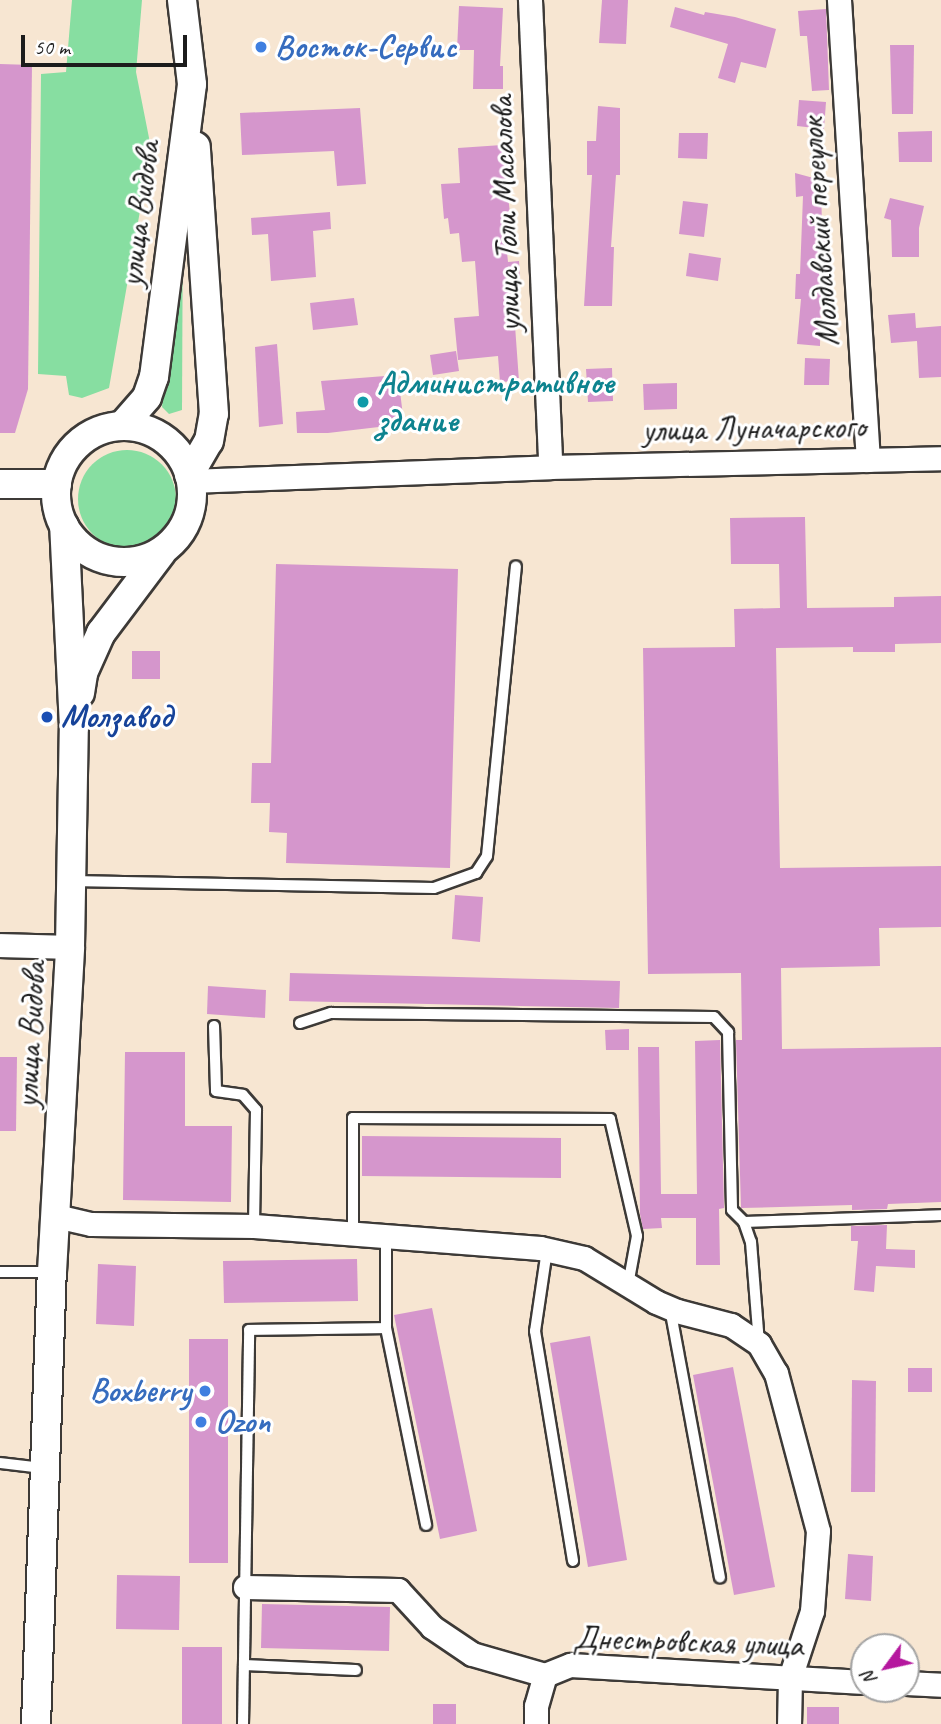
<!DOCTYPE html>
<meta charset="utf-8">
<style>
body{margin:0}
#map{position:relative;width:941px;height:1724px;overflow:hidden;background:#f7e6d2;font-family:Caveat,sans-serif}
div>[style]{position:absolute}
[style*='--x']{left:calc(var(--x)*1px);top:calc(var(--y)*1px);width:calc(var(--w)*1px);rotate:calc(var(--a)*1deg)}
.green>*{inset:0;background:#87dea1}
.round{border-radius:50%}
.building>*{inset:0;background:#d596cc}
.roads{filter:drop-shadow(2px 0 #3d3a37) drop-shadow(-2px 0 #3d3a37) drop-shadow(0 2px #3d3a37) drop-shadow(0 -2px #3d3a37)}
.service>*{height:10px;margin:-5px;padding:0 5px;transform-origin:5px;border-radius:5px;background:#fff}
.minor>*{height:23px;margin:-11.5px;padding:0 11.5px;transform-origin:11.5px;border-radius:11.5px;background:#fff}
.tertiary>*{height:28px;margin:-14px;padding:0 14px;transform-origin:14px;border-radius:14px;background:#fff}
.tertiary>.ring{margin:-14px;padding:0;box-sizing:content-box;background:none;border:28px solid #fff;border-radius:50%}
.dots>*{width:19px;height:19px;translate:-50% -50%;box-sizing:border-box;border:4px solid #fff;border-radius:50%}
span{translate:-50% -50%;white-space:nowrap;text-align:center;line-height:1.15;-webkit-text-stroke:6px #fff;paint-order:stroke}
.shop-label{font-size:33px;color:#366cbe;font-weight:700}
.left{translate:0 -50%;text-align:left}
.right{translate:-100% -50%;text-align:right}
.street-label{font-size:33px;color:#1c1c1c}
.culture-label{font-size:33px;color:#0d838f;font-weight:700}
.transit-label{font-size:33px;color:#164399;font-weight:700}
.north{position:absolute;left:850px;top:1633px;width:70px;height:70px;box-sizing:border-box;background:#fff;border:2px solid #a4a4a4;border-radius:50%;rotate:237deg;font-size:19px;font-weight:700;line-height:28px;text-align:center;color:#1c1c1c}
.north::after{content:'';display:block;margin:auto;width:24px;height:32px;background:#b5179e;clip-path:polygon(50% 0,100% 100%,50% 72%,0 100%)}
.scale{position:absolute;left:21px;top:35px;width:166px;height:32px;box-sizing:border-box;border:4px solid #1c1c1c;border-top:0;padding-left:9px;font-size:21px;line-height:24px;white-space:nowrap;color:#1c1c1c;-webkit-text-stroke:5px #fff;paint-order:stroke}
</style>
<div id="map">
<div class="green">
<i style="clip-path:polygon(72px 0,142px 0,136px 72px,151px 148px,109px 388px,82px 398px,69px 395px,66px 376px,38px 374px,41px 74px,66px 72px)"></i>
<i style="clip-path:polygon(183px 197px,182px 410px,169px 414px,162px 407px)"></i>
<i class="round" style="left:78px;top:450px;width:98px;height:98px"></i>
</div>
<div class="building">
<i style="clip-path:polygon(602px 0,628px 0,626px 44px,599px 43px)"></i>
<i style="clip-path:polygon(459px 6px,503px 8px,500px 66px,503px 66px,503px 89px,473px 89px,474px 50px,457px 50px)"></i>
<i style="clip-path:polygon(675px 7px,704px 15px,705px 12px,735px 17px,776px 29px,766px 68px,741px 62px,735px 83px,718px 78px,728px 44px,670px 27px)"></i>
<i style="clip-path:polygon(826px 9px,829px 90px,812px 91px,807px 36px,800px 36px,798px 11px)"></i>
<i style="clip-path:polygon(890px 45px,914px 45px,913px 114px,892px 114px)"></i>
<i style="clip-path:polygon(0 64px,32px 65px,28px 389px,15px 433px,0 433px)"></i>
<i style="clip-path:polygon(799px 100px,826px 102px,824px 129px,797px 126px)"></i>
<i style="clip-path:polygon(598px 106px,620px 108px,620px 175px,616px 175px,611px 247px,614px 247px,612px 306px,584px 306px,592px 175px,587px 175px,587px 141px,596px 141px)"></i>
<i style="clip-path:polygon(360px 108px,366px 184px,337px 186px,334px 151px,242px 155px,240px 113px)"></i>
<i style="clip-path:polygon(932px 131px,932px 162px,899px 162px,898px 132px)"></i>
<i style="clip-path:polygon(679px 133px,708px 133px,707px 159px,678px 158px)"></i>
<i style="clip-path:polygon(502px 145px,510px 213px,503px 213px,508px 262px,519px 261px,520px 283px,512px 284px,519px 381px,500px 382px,498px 356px,458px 360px,454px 318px,479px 316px,475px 261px,462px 262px,459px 233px,450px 234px,448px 218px,444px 219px,441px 184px,460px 183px,458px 148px)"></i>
<i style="clip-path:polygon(795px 173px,821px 180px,822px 229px,827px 229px,826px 250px,822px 250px,820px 346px,797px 344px,801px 299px,795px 299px,796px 274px,800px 274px,803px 196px,796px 197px)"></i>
<i style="clip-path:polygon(890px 198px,924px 206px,919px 228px,919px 257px,892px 257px,891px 220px,884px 218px)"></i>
<i style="clip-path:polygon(683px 201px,708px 204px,704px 237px,679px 234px)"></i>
<i style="clip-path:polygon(330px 212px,331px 229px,313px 231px,316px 277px,271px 281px,268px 234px,252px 235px,251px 218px)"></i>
<i style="clip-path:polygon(689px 253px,721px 258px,718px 281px,686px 276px)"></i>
<i style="clip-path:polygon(354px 298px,358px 325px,313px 330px,310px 303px)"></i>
<i style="clip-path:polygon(915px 313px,916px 328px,941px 326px,941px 377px,919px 378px,917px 341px,891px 343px,888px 315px)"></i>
<i style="clip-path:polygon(277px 344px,283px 424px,259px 427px,255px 347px)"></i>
<i style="clip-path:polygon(456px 351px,459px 371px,433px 375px,430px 355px)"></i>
<i style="clip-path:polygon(805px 358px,830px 359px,829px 385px,804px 385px)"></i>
<i style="clip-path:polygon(612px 368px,613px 401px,588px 402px,586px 369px)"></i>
<i style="clip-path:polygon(398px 375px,404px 424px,328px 433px,297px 433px,296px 412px,325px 410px,321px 381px)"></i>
<i style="clip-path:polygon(677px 383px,677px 409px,644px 410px,643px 384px)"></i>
<i style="clip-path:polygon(805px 517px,807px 608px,894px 607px,894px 597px,941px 596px,941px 643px,895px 644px,895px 652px,853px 652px,853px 647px,776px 648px,780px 868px,941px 866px,941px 927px,879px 928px,880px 966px,781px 968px,782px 1049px,941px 1047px,941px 1202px,888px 1204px,887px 1209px,852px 1210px,852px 1205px,741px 1208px,736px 1040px,742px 1040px,741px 973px,648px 974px,643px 648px,735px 647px,734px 609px,780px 608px,779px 564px,731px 564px,730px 518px)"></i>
<i style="clip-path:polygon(276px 564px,458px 569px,450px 868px,286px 863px,287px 833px,269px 832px,270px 803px,251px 803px,252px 763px,271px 763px)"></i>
<i style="clip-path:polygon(132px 651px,160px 651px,160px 679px,132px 679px)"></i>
<i style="clip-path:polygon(455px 895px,483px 897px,480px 942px,452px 939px)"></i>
<i style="clip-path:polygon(290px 973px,620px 981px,619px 1008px,289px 1001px)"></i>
<i style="clip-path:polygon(208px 986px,266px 990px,265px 1018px,207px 1014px)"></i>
<i style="clip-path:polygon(629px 1029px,629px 1050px,606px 1050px,605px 1030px)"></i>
<i style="clip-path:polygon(720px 1040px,724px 1208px,719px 1209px,720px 1265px,696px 1265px,696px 1218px,661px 1218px,662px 1228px,643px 1229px,640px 1214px,638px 1047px,659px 1047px,661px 1194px,697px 1194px,695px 1041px)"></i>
<i style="clip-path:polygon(125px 1052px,185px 1052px,185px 1126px,232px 1126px,231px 1202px,123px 1200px)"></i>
<i style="clip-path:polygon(0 1057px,17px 1057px,16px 1131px,0 1131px)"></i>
<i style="clip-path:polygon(362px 1136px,561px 1138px,561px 1178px,362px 1176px)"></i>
<i style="clip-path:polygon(887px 1225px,886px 1249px,915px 1250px,915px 1268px,876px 1266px,874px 1292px,854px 1290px,858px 1241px,851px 1241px,851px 1226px)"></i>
<i style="clip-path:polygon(357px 1259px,358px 1301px,224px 1303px,223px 1261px)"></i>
<i style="clip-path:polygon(98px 1264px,136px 1266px,134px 1326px,96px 1324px)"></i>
<i style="clip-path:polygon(432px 1308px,477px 1531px,440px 1539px,394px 1315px)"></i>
<i style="clip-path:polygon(590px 1336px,627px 1560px,588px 1567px,550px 1343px)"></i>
<i style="clip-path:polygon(189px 1339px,228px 1339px,228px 1563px,189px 1563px)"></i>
<i style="clip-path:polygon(733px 1367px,775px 1587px,734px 1595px,693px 1375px)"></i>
<i style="clip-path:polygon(908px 1368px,932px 1368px,932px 1392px,908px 1392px)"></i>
<i style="clip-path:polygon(852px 1380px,876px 1381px,875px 1492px,851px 1492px)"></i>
<i style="clip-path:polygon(848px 1554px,873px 1556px,871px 1601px,845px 1599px)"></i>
<i style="clip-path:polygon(117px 1575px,180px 1576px,179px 1630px,116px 1629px)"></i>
<i style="clip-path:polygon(262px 1604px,390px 1607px,389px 1651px,261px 1648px)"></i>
<i style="clip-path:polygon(182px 1647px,222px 1647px,222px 1724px,182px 1724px)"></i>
<i style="clip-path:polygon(433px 1704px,456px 1704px,456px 1724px,433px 1724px)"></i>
<i style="clip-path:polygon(807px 1707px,839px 1707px,839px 1724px,807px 1724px)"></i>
</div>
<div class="roads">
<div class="service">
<i style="--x:72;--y:881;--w:362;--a:1.1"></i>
<i style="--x:434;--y:888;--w:45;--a:-19.7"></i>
<i style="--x:476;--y:873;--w:20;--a:-57"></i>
<i style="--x:487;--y:856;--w:291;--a:-84.3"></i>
<i style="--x:300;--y:1023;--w:33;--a:-18"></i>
<i style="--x:331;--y:1013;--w:383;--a:0.6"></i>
<i style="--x:714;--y:1017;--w:21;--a:47"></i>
<i style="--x:728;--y:1032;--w:178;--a:88.7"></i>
<i style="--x:732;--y:1210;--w:17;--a:45"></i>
<i style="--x:744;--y:1222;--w:197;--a:-2"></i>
<i style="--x:214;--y:1026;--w:65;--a:88.2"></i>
<i style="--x:216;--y:1091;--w:27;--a:8"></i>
<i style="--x:243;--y:1095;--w:20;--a:49"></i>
<i style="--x:256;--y:1110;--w:116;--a:91"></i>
<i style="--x:744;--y:1222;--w:21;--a:71"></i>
<i style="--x:751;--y:1242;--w:102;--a:85.5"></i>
<i style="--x:353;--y:1234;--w:116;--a:-90"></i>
<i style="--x:353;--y:1118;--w:257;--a:0.2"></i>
<i style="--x:610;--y:1119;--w:120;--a:77"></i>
<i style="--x:637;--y:1236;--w:50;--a:100.4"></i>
<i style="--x:547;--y:1250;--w:82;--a:98.4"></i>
<i style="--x:535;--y:1331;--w:233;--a:80.6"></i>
<i style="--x:0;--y:1272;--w:49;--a:0"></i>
<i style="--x:670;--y:1308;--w:274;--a:79.5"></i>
<i style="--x:386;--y:1328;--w:201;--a:78.5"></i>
<i style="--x:0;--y:1463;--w:42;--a:6.8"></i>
<i style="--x:244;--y:1665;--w:112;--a:2.6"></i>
<i style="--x:243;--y:1724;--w:394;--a:-89.1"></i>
<i style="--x:249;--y:1330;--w:137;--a:-0.8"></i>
<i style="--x:386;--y:1328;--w:92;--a:-90"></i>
</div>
<div class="minor">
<i style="--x:530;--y:0;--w:467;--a:87.5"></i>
<i style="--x:839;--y:0;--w:461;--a:86.4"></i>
<i style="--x:190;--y:481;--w:360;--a:-2.2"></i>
<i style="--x:550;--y:467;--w:391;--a:-1.3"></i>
<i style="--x:0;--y:945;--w:70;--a:1.6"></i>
<i style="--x:56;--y:1216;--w:36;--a:13"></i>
<i style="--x:91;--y:1224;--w:163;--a:0.7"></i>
<i style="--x:254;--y:1226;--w:287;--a:4.4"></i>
<i style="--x:540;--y:1248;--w:45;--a:12.8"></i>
<i style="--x:584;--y:1258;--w:84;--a:31.4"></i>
<i style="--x:656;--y:1302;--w:23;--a:23"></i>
<i style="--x:677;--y:1311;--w:56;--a:14.5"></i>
<i style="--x:731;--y:1325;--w:34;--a:34"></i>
<i style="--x:759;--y:1344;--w:34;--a:60"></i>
<i style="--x:776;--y:1373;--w:163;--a:75.1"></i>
<i style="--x:818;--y:1531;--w:80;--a:94.3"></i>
<i style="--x:812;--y:1611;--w:71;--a:108.2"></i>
<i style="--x:790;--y:1678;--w:46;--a:91.2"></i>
<i style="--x:245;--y:1587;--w:153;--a:1.1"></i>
<i style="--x:398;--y:1590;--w:50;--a:47.4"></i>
<i style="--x:432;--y:1627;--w:48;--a:34"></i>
<i style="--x:472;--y:1654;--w:76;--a:16"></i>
<i style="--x:545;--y:1675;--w:27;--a:-22"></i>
<i style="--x:570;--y:1665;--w:294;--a:3.3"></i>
<i style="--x:906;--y:1683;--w:35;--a:3"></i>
<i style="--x:536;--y:1724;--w:18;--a:-90"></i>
<i style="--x:536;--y:1706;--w:32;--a:-74"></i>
</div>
<div class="tertiary">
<i style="--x:122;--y:426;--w:38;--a:-49"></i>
<i style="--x:147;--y:397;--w:21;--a:-71"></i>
<i style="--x:154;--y:377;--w:295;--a:-82.6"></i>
<i style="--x:192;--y:84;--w:85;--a:-96.8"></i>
<i class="ring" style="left:56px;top:426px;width:108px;height:108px"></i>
<i style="--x:189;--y:475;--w:39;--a:-60"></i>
<i style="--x:209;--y:441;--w:27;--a:-80"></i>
<i style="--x:214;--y:414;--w:268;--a:-93.9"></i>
<i style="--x:0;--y:484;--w:57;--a:0"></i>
<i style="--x:80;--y:693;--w:20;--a:-81"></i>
<i style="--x:83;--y:673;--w:44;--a:-65.8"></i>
<i style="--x:101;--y:633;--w:101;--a:-53"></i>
<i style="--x:36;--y:1724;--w:452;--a:-88"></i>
<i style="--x:52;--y:1272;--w:325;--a:-86.8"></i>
<i style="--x:70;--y:947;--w:220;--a:-89"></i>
<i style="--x:74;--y:727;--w:201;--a:-92.8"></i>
</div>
</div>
<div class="dots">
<i style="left:261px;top:47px;background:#3f7fe0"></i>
<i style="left:363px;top:402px;background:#0f9aa8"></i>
<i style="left:47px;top:717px;background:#1a4fb4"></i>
<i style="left:205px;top:1391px;background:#3f7fe0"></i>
<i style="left:201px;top:1422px;background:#3f7fe0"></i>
</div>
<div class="shop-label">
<span class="left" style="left:275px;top:47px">Восток-Сервис</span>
<span class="right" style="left:191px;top:1391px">Boxberry</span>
<span class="left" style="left:215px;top:1422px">Ozon</span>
</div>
<div class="street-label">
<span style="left:140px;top:214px;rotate:-83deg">улица Видова</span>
<span style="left:506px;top:214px;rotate:-92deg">улица Толи Масалова</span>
<span style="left:820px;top:232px;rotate:-94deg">Молдавский переулок</span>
<span style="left:754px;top:429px;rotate:-1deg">улица Луначарского</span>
<span style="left:31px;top:1035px;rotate:-87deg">улица Видова</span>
<span style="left:688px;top:1642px;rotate:2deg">Днестровская улица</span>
</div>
<div class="culture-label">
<span class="left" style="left:377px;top:402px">Административное<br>здание</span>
</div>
<div class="transit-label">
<span class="left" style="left:61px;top:717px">Молзавод</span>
</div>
<div class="north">N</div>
<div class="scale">50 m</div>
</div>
